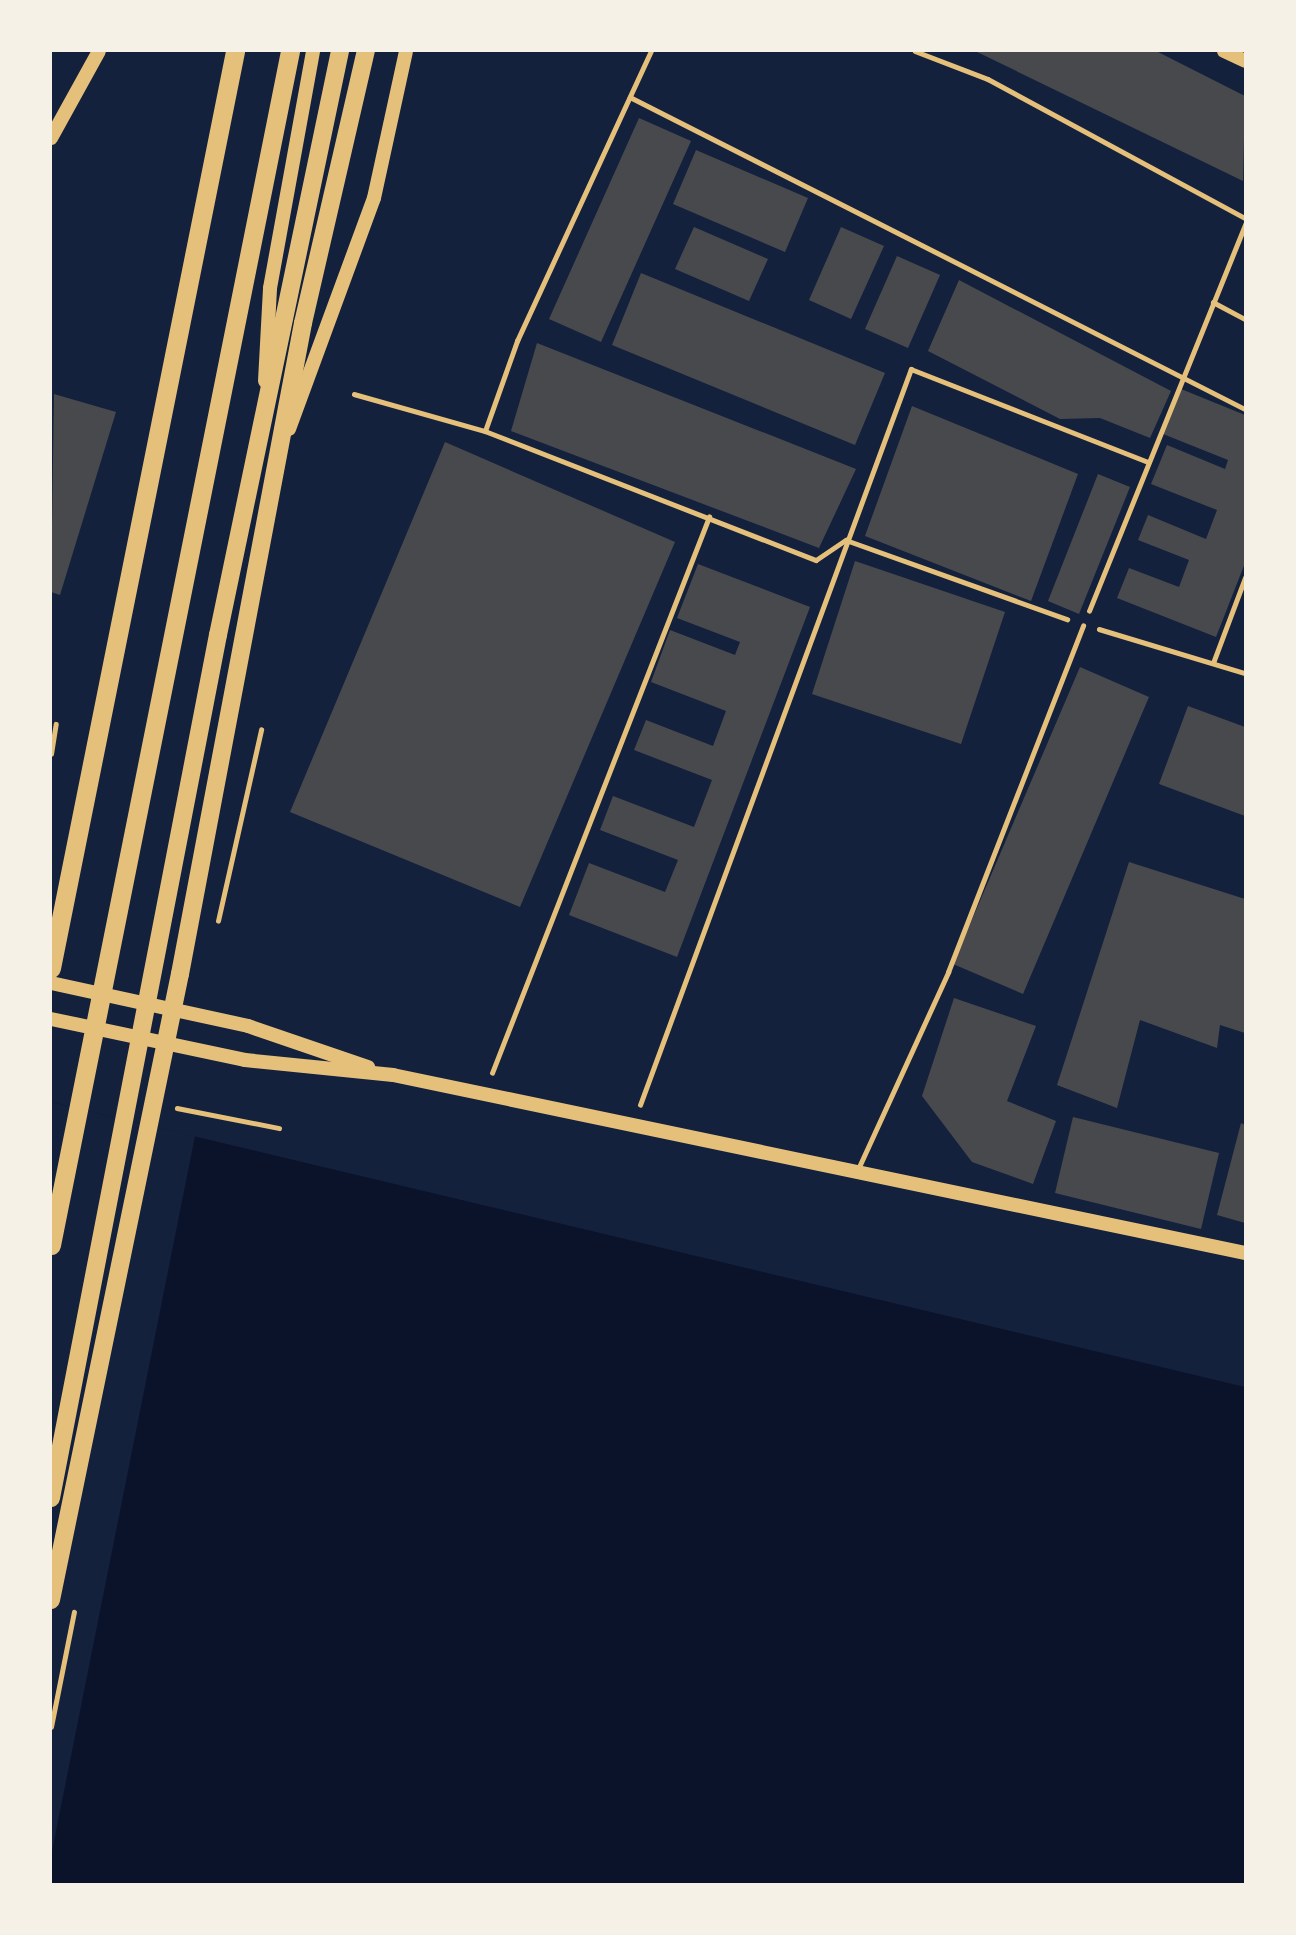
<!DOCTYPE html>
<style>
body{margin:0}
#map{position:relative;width:1296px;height:1935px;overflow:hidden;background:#14213d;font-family:"DM Sans",sans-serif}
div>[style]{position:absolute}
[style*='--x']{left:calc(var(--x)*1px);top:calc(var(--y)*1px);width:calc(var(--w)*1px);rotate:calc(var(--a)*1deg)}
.water>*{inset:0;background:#0b132b}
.pier>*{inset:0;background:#14213d}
.building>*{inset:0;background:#48494c}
.path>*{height:4.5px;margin:-2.25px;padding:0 2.25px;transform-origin:2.25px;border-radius:2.25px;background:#e5c07b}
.service>*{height:5px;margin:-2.5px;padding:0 2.5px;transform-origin:2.5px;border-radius:2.5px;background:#e5c07b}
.secondary>*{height:14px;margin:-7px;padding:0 7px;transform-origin:7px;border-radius:7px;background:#e5c07b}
.primary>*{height:18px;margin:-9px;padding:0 9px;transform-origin:9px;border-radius:9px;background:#e5c07b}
.trunk>*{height:19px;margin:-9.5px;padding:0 9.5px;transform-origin:9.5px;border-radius:9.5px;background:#e5c07b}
span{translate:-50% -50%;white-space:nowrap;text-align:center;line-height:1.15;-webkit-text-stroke:5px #f6f1e7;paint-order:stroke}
.frame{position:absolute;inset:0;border:52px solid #f6f1e7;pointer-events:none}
</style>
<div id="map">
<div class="water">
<i style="clip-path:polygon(51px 1102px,1245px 1387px,1245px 1884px,51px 1884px)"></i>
</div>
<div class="pier">
<i style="clip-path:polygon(51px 1102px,195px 1136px,51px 1856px)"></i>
</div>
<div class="building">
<i style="clip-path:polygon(975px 51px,1156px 51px,1245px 96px,1243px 181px)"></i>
<i style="clip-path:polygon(639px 118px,691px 141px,601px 342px,549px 319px)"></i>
<i style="clip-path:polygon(696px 150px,808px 198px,785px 252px,673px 204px)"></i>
<i style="clip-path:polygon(694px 227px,768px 259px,749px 301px,675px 269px)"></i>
<i style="clip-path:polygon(841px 227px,884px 246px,851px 319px,809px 300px)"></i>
<i style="clip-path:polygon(897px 256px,940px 275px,908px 348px,865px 329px)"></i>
<i style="clip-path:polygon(641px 273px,885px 373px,855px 445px,612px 345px)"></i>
<i style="clip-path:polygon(959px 280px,1171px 391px,1150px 438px,1100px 418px,1060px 419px,928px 351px)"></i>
<i style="clip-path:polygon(537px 343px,856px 469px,819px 548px,511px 431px)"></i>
<i style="clip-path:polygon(1181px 389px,1245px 415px,1245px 563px,1216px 637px,1117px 598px,1129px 568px,1179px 587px,1189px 560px,1138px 540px,1148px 515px,1206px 539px,1217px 510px,1151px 484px,1167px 445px,1225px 469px,1228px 460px,1163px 434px)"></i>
<i style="clip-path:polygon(54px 394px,116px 412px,60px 595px,51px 592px)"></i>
<i style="clip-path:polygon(912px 406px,1078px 474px,1031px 601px,865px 536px)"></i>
<i style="clip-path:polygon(445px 442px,675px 542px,520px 907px,290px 812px)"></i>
<i style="clip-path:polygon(1098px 474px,1130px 487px,1079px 614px,1048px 601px)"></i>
<i style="clip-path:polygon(855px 561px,1005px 612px,961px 744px,812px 694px)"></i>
<i style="clip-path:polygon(698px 564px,810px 607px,677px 957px,569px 915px,589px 863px,665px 892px,678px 860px,600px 830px,613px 796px,694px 827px,712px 780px,634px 750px,646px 720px,713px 746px,726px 711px,651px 682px,670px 630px,735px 655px,740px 642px,677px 618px)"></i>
<i style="clip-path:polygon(1080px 667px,1149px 697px,1023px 994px,953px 964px)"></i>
<i style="clip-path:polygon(1188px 706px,1245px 727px,1245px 816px,1159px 784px)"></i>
<i style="clip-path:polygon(1129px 862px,1245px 899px,1245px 1033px,1220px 1025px,1217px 1048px,1140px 1020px,1117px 1108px,1057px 1085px)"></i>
<i style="clip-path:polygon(954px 998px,1036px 1026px,1007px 1101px,1056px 1121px,1033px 1184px,972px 1162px,922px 1096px)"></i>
<i style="clip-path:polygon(1073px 1117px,1219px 1153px,1201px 1229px,1055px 1193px)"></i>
<i style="clip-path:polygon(1241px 1123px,1245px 1125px,1245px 1223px,1217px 1215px)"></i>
</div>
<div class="path">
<i style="--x:915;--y:51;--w:78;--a:21"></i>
<i style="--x:988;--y:79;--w:292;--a:28.4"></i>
<i style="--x:630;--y:97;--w:690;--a:26.9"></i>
<i style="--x:1213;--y:302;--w:36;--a:28"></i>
<i style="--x:354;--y:394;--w:136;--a:15.8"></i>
<i style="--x:485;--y:431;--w:355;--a:21.3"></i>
<i style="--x:816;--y:560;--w:36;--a:-34"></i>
<i style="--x:846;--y:540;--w:235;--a:19.7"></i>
<i style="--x:485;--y:431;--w:96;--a:-70.4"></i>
<i style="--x:517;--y:341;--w:319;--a:-65.2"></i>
<i style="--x:1089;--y:611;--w:417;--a:-68"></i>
<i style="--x:1099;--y:629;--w:152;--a:16.8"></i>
<i style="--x:1213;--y:663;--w:91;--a:-69.4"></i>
<i style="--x:51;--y:754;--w:30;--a:-81"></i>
<i style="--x:218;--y:921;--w:196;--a:-77.3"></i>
<i style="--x:492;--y:1073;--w:597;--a:-68.68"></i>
<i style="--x:640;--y:1105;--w:784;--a:-69.79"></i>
<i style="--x:911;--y:369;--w:255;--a:21.4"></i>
<i style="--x:177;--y:1108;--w:104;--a:11.1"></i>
<i style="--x:51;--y:1727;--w:117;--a:-78.7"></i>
</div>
<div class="service">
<i style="--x:858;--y:1169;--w:217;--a:-65.4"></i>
<i style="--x:948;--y:972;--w:372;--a:-68.7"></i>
</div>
<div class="secondary">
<i style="--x:1224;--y:51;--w:23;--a:25"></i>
<i style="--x:51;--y:138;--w:99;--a:-61.1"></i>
<i style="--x:265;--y:381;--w:93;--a:-86.9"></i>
<i style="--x:270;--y:288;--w:241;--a:-79.7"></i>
<i style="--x:289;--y:429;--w:246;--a:-69.8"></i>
<i style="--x:374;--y:198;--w:150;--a:-77.7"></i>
<i style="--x:51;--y:983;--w:202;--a:12.3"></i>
<i style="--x:248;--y:1026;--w:127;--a:18.9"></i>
<i style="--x:51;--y:1019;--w:198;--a:11.9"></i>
<i style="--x:245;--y:1060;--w:149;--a:5.8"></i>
<i style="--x:393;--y:1075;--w:870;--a:11.8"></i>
</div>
<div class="primary">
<i style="--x:51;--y:1498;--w:879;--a:-79.05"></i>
<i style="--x:218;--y:635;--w:597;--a:-78.2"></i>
<i style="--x:51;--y:1600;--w:639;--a:-78.36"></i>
<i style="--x:180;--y:974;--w:663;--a:-79.3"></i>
<i style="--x:303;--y:323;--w:279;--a:-77"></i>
</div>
<div class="trunk">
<i style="--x:51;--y:968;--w:935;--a:-78.65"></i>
<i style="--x:51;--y:1245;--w:1218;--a:-78.68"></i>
</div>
<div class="frame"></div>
</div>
